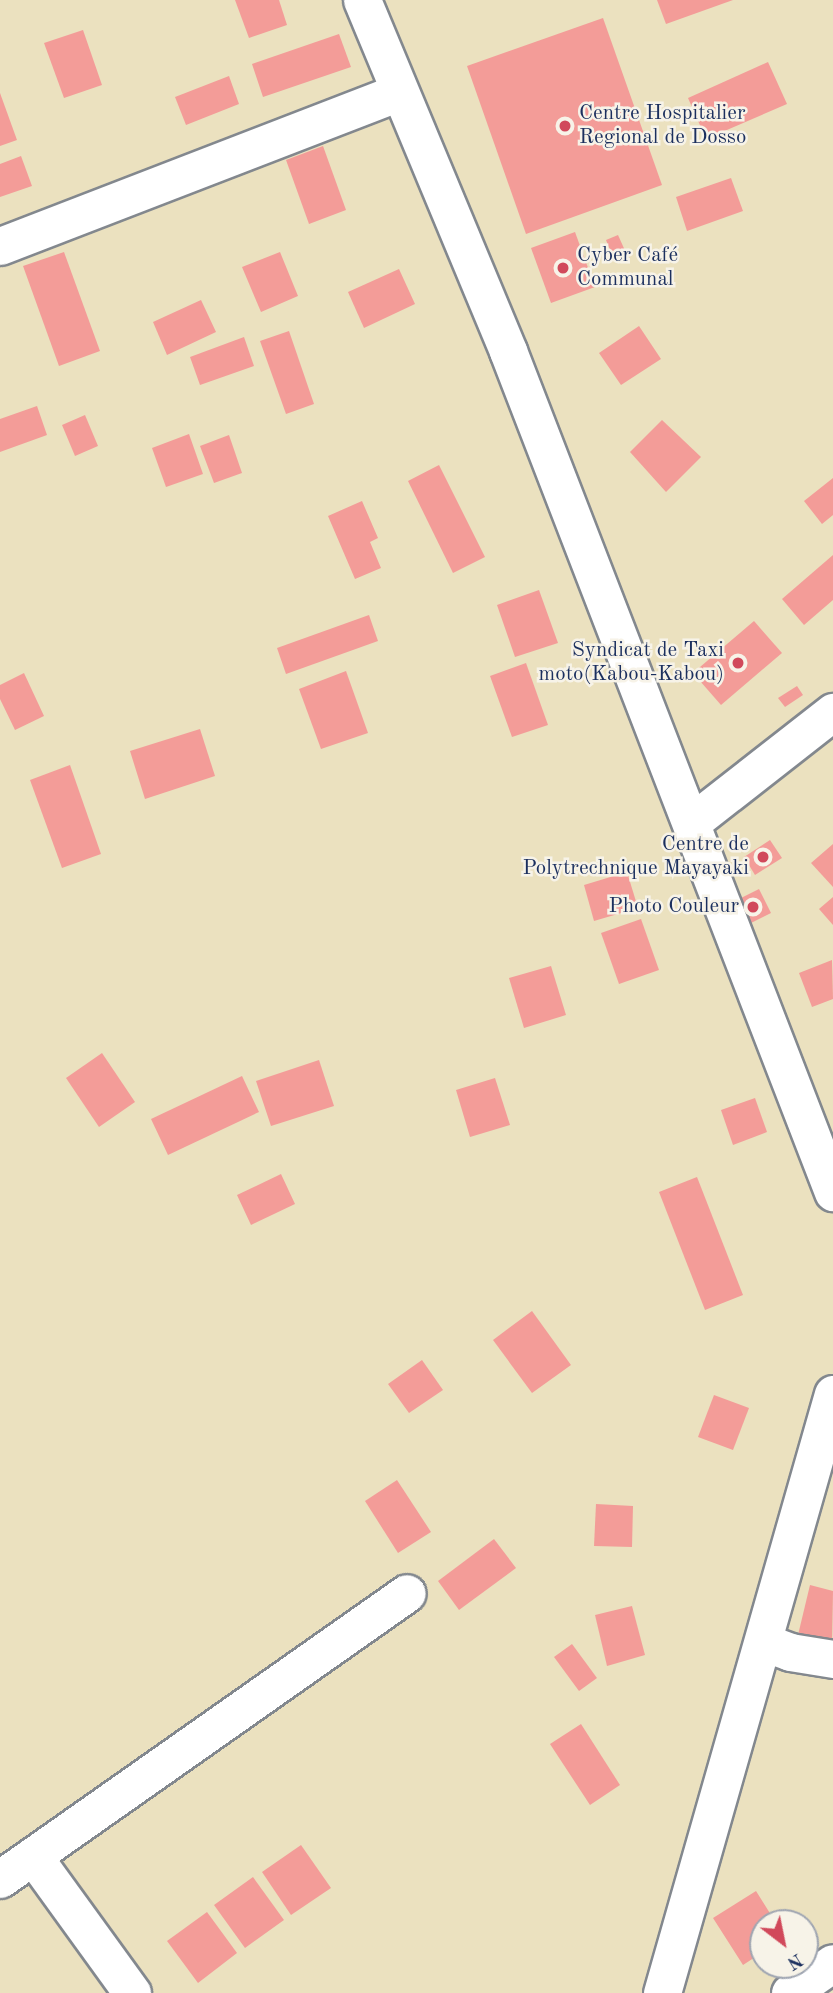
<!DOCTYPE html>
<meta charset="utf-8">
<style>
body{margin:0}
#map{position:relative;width:833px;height:1993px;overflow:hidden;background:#ebe1bf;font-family:"Old Standard TT",serif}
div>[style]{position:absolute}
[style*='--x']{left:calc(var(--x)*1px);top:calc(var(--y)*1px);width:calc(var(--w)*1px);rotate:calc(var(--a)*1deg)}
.building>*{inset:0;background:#f39c98}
.roads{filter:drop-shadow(2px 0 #83888e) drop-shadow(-2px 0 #83888e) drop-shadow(0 2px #83888e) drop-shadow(0 -2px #83888e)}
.minor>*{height:37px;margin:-18.5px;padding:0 18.5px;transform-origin:18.5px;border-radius:18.5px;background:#fff}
.dots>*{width:19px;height:19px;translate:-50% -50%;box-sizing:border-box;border:4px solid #f7f3e8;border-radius:50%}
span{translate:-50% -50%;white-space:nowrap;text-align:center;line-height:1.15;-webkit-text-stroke:5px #f7f3e8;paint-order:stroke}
.poi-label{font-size:21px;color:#1b2f5e}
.left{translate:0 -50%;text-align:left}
.right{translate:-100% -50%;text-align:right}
.north{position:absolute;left:749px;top:1909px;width:70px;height:70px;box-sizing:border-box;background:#f7f3e8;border:2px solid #9fa5b1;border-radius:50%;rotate:148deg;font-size:19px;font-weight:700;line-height:28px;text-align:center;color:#1b2f5e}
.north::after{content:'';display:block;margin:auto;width:24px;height:32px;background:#d1495b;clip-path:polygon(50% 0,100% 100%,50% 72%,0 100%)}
</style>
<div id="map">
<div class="building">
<i style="clip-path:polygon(235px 0,279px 0,287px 25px,249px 38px)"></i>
<i style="clip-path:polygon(657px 0,733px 0,666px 24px)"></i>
<i style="clip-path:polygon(603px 18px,662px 185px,526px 234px,467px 66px)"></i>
<i style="clip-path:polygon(83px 30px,102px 85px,64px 98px,44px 43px)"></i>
<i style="clip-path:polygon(339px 34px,351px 67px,263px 97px,252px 64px)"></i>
<i style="clip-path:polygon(768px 62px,787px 104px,706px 139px,688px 98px)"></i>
<i style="clip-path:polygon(229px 76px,239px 104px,186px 125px,175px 97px)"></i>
<i style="clip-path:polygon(0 93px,17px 140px,0 146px)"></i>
<i style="clip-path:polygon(323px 146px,346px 210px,309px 224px,286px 160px)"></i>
<i style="clip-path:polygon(21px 156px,32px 186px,0 197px,0 164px)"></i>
<i style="clip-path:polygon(731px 178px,743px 211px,687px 231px,676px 197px)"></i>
<i style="clip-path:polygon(575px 232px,595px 287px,551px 303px,531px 248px)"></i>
<i style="clip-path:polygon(618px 235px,627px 255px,614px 260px,606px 240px)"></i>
<i style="clip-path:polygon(64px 252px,100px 351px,59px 366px,23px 266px)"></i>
<i style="clip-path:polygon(280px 252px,298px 296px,261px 312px,242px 267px)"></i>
<i style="clip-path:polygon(399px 269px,415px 304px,364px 328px,348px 292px)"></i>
<i style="clip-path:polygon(201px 300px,216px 332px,167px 355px,153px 322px)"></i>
<i style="clip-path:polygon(639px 326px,661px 359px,621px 385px,599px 353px)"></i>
<i style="clip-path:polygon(289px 331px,314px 404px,286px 414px,260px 341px)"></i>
<i style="clip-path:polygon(244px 337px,254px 366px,200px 385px,190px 357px)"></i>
<i style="clip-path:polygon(37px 406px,47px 435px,0 452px,0 419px)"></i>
<i style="clip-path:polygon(85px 415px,98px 446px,75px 456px,62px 425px)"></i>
<i style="clip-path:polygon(662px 420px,701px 457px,666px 492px,630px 452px)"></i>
<i style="clip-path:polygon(189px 434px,203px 474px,166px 487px,152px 448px)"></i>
<i style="clip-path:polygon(229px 435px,242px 473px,214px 483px,200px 446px)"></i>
<i style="clip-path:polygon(439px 465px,485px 557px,453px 573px,408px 481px)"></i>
<i style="clip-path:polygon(833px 478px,833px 515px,822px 524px,804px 501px)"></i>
<i style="clip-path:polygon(362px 501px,378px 538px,370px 542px,381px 568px,355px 579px,328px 516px)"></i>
<i style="clip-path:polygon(833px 555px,833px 600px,804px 625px,782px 599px)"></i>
<i style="clip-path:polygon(539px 590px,558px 643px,515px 657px,497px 605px)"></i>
<i style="clip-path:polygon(369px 615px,378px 641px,286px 674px,277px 648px)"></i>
<i style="clip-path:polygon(754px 621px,782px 653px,721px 705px,693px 673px)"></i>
<i style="clip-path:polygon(526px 663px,548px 725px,512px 737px,490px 676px)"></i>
<i style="clip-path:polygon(346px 671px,368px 733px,321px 749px,299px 689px)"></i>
<i style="clip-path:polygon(24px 673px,44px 716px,15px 730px,0 699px,0 685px)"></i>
<i style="clip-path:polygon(797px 686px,803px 695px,785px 707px,778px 698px)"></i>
<i style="clip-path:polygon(200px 729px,215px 776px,145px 799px,130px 751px)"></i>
<i style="clip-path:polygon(70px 765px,101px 854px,62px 868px,30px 780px)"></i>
<i style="clip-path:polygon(770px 840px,782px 858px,755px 875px,744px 857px)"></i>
<i style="clip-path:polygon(833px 844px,833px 887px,811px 863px)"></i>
<i style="clip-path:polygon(627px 872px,638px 908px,594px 921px,584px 885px)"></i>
<i style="clip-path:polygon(759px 889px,771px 913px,747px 925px,735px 901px)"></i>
<i style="clip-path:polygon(833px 897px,833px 925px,819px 909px)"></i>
<i style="clip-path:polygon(641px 919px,659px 970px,619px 984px,601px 933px)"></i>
<i style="clip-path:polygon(832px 960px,833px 999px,812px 1007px,799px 973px)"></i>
<i style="clip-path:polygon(551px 966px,566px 1015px,524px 1028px,509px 978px)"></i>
<i style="clip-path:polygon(102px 1053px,135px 1102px,99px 1127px,66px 1078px)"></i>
<i style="clip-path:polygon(319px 1060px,334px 1106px,271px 1126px,256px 1081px)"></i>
<i style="clip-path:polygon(242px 1076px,259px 1112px,168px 1155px,151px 1119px)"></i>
<i style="clip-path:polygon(495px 1078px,510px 1125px,470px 1137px,456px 1090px)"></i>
<i style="clip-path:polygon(755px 1098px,767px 1132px,733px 1145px,721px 1110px)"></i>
<i style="clip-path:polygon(281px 1174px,295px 1204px,251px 1225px,237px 1195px)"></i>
<i style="clip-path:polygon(697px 1177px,743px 1295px,705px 1310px,659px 1192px)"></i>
<i style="clip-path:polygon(532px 1311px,571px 1365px,532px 1393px,493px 1340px)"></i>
<i style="clip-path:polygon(422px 1360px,443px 1390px,409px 1413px,388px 1384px)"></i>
<i style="clip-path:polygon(714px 1395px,749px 1408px,733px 1450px,698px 1437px)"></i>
<i style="clip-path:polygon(397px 1480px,431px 1532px,398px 1553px,365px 1501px)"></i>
<i style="clip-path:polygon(596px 1504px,633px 1506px,632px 1547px,594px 1546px)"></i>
<i style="clip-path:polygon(494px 1539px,516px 1568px,459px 1610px,438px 1581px)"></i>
<i style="clip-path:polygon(810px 1585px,833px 1591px,832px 1644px,798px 1635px)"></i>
<i style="clip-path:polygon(632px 1606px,645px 1655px,607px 1666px,595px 1615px)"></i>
<i style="clip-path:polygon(572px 1644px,597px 1678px,579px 1691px,554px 1657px)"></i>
<i style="clip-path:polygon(581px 1724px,620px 1785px,590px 1805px,550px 1744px)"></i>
<i style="clip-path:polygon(301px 1845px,331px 1888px,291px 1915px,262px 1872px)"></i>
<i style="clip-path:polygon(253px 1877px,284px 1920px,245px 1948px,214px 1905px)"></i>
<i style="clip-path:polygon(756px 1891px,776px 1923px,763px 1923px,763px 1952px,743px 1965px,713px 1918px)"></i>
<i style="clip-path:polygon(207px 1912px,237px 1953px,198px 1983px,167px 1941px)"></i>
</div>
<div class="roads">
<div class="minor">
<i style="--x:362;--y:0;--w:380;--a:67.4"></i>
<i style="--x:508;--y:351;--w:902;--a:68.87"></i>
<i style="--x:0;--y:246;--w:428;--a:-21.1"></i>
<i style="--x:692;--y:822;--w:179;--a:-38"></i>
<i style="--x:763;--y:1642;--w:29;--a:20"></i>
<i style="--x:790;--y:1652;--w:44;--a:9.2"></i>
<i style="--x:33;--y:1856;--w:169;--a:54.1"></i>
<i style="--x:0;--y:1879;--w:497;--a:-35.1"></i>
<i style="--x:662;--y:1993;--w:623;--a:-74.07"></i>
<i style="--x:790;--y:1993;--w:52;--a:-34.9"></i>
</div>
</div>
<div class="dots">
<i style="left:565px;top:126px;background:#d1495b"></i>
<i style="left:563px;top:268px;background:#d1495b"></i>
<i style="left:738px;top:663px;background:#d1495b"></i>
<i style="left:763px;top:857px;background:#d1495b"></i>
<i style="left:753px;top:907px;background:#d1495b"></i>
</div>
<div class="poi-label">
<span class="left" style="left:579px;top:126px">Centre Hospitalier<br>Regional de Dosso</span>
<span class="left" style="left:577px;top:268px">Cyber Café<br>Communal</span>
<span class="right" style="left:724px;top:663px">Syndicat de Taxi<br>moto(Kabou-Kabou)</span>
<span class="right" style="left:749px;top:857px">Centre de<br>Polytrechnique Mayayaki</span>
<span class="right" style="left:739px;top:907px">Photo Couleur</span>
</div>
<div class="north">N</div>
</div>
